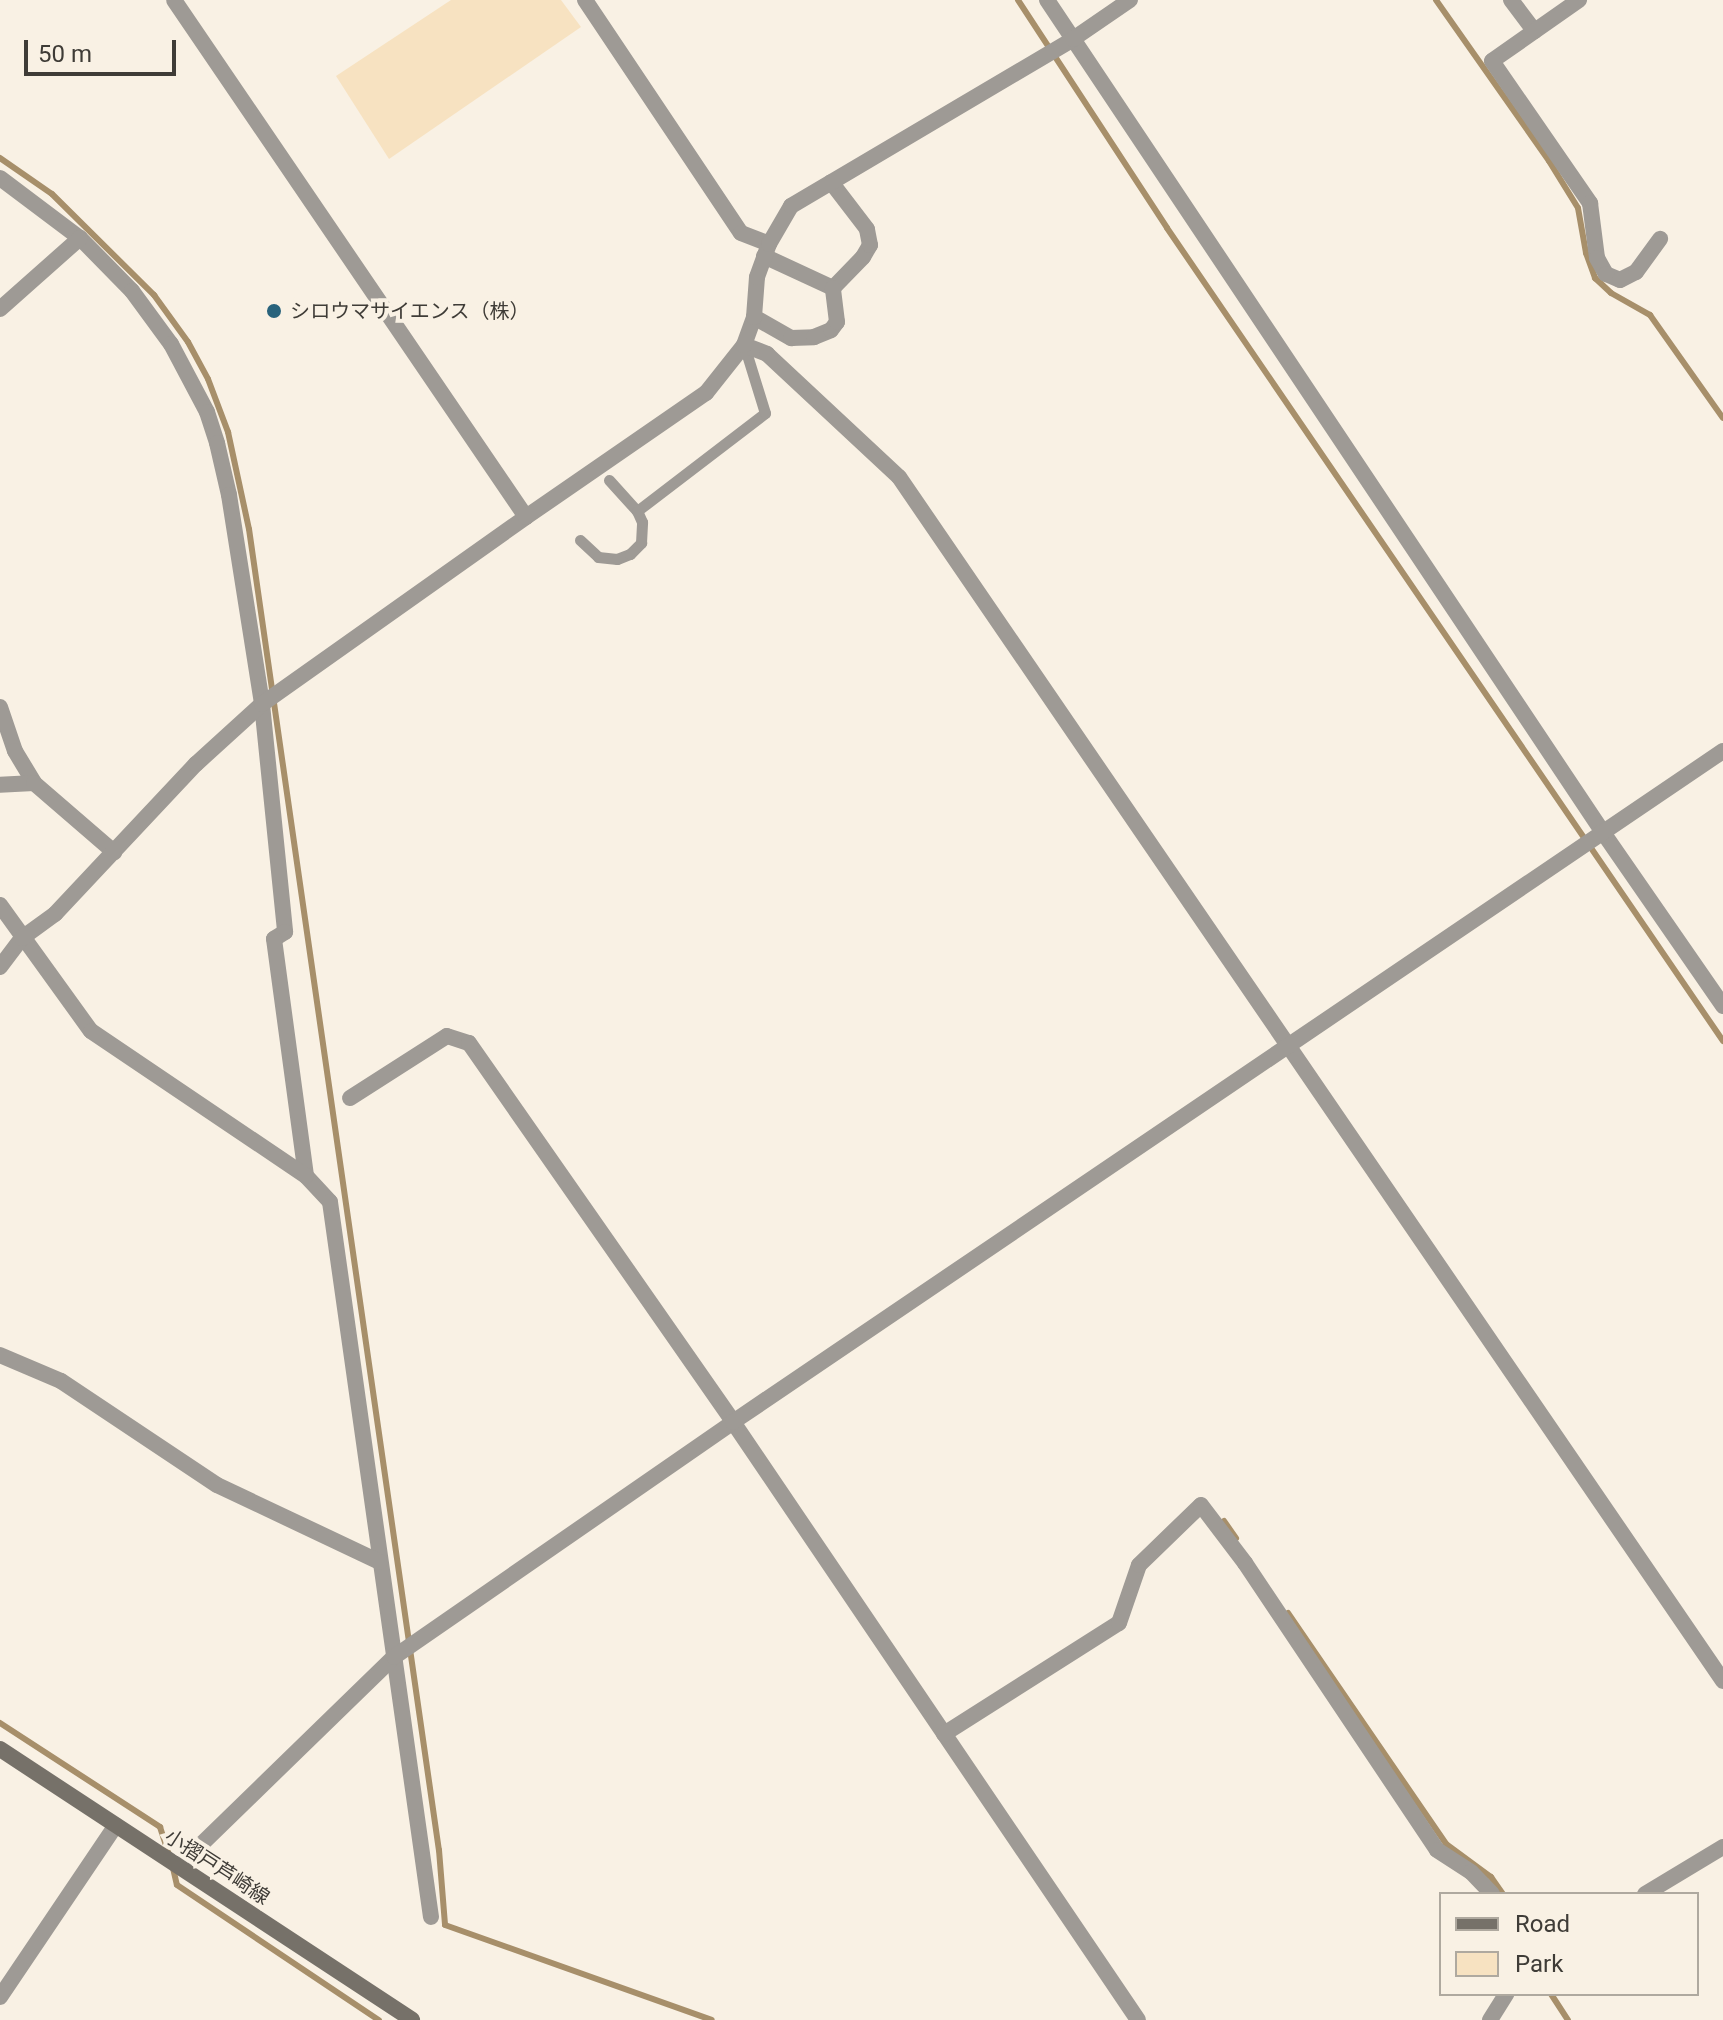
<!DOCTYPE html>
<meta charset="utf-8">
<style>
body{margin:0}
#map{position:relative;width:1723px;height:2020px;overflow:hidden;background:#f9f1e4;font-family:Roboto,"Noto Sans JP",sans-serif}
div>[style]{position:absolute}
[style*='--x']{left:calc(var(--x)*1px);top:calc(var(--y)*1px);width:calc(var(--w)*1px);rotate:calc(var(--a)*1deg)}
.green>*{inset:0;background:#f7e2c1}
.stream>*{height:6px;margin:-3px;padding:0 3px;transform-origin:3px;border-radius:3px;background:#a78f6a}
.service>*{height:11px;margin:-5.5px;padding:0 5.5px;transform-origin:5.5px;border-radius:5.5px;background:#9e9a95}
.minor>*{height:16px;margin:-8px;padding:0 8px;transform-origin:8px;border-radius:8px;background:#9e9a95}
.tertiary>*{height:16px;margin:-8px;padding:0 8px;transform-origin:8px;border-radius:8px;background:#9e9a95}
.secondary>*{height:16px;margin:-8px;padding:0 8px;transform-origin:8px;border-radius:8px;background:#767169}
.dots>*{width:22px;height:22px;translate:-50% -50%;box-sizing:border-box;border:4px solid #f9f1e4;border-radius:50%}
span{translate:-50% -50%;white-space:nowrap;text-align:center;line-height:1.15;-webkit-text-stroke:8px #f9f1e4;paint-order:stroke}
.poi-label{font-size:20px;color:#3f3c37}
.left{translate:0 -50%;text-align:left}
.street-label{font-size:20px;color:#3f3c37}
.legend{position:absolute;left:1439px;top:1892px;width:260px;height:104px;box-sizing:border-box;background:#f9f1e4;border:2px solid #afa99f;margin:0;padding:10px 14px;list-style:none;font-size:24px;color:#3f3c37}
.legend li{display:flex;align-items:center;gap:16px;height:40px}
.legend b{width:40px;border:2px solid #afa99f}
.scale{position:absolute;left:24px;top:40px;width:152px;height:36px;box-sizing:border-box;border:4px solid #3f3c37;border-top:0;padding-left:10px;font-size:24px;line-height:28px;white-space:nowrap;color:#3f3c37;-webkit-text-stroke:6px #f9f1e4;paint-order:stroke}
</style>
<div id="map">
<div class="green">
<i style="clip-path:polygon(451px 0,561px 0,581px 27px,389px 159px,336px 76px)"></i>
</div>
<div class="stream">
<i style="--x:1018;--y:0;--w:272;--a:56.8"></i>
<i style="--x:1167;--y:228;--w:985;--a:55.63"></i>
<i style="--x:1436;--y:0;--w:197;--a:54.9"></i>
<i style="--x:1549;--y:161;--w:55;--a:58.3"></i>
<i style="--x:1578;--y:208;--w:46;--a:79.9"></i>
<i style="--x:1586;--y:253;--w:27;--a:70"></i>
<i style="--x:1595;--y:278;--w:22;--a:43"></i>
<i style="--x:1611;--y:293;--w:45;--a:29.4"></i>
<i style="--x:1650;--y:315;--w:126;--a:54.7"></i>
<i style="--x:0;--y:158;--w:63;--a:34.7"></i>
<i style="--x:52;--y:194;--w:144;--a:44.7"></i>
<i style="--x:154;--y:295;--w:58;--a:54.1"></i>
<i style="--x:188;--y:342;--w:42;--a:61.6"></i>
<i style="--x:208;--y:379;--w:57;--a:69.3"></i>
<i style="--x:228;--y:432;--w:99;--a:77.8"></i>
<i style="--x:249;--y:529;--w:1335;--a:81.82"></i>
<i style="--x:439;--y:1850;--w:75;--a:85.4"></i>
<i style="--x:445;--y:1925;--w:283;--a:19.6"></i>
<i style="--x:1224;--y:1521;--w:21;--a:55"></i>
<i style="--x:1288;--y:1613;--w:280;--a:55.6"></i>
<i style="--x:1446;--y:1844;--w:56;--a:36.3"></i>
<i style="--x:1491;--y:1877;--w:21;--a:55"></i>
<i style="--x:0;--y:1723;--w:191;--a:33"></i>
<i style="--x:160;--y:1827;--w:32;--a:72"></i>
<i style="--x:173;--y:1868;--w:17;--a:77"></i>
<i style="--x:177;--y:1885;--w:243;--a:33.8"></i>
<i style="--x:1551;--y:1994;--w:31;--a:57"></i>
</div>
<div class="service">
<i style="--x:609;--y:480;--w:42;--a:47.9"></i>
<i style="--x:580;--y:540;--w:25;--a:43"></i>
<i style="--x:598;--y:557;--w:19;--a:6"></i>
<i style="--x:617;--y:559;--w:14;--a:-21"></i>
<i style="--x:630;--y:554;--w:16;--a:-45"></i>
<i style="--x:641;--y:543;--w:21;--a:-87"></i>
<i style="--x:642;--y:522;--w:12;--a:-114"></i>
<i style="--x:637;--y:511;--w:161;--a:-37.4"></i>
<i style="--x:765;--y:413;--w:71;--a:-107.2"></i>
</div>
<div class="minor">
<i style="--x:585;--y:0;--w:280;--a:56.2"></i>
<i style="--x:741;--y:233;--w:30;--a:21"></i>
<i style="--x:1047;--y:0;--w:999;--a:56.26"></i>
<i style="--x:1602;--y:831;--w:213;--a:55.3"></i>
<i style="--x:1511;--y:0;--w:39;--a:53"></i>
<i style="--x:1579;--y:0;--w:106;--a:145"></i>
<i style="--x:1492;--y:61;--w:173;--a:55.4"></i>
<i style="--x:1590;--y:203;--w:55;--a:82.7"></i>
<i style="--x:1597;--y:258;--w:18;--a:61"></i>
<i style="--x:1606;--y:274;--w:15;--a:23"></i>
<i style="--x:1620;--y:280;--w:18;--a:-27"></i>
<i style="--x:1636;--y:272;--w:41;--a:-54"></i>
<i style="--x:0;--y:178;--w:100;--a:36.9"></i>
<i style="--x:80;--y:238;--w:74;--a:45.5"></i>
<i style="--x:132;--y:291;--w:66;--a:53.7"></i>
<i style="--x:171;--y:344;--w:77;--a:62.1"></i>
<i style="--x:207;--y:412;--w:33;--a:72"></i>
<i style="--x:217;--y:443;--w:53;--a:77"></i>
<i style="--x:229;--y:495;--w:212;--a:81"></i>
<i style="--x:262;--y:704;--w:229;--a:84.2"></i>
<i style="--x:285;--y:932;--w:13;--a:148"></i>
<i style="--x:274;--y:939;--w:239;--a:82.3"></i>
<i style="--x:306;--y:1176;--w:35;--a:47"></i>
<i style="--x:330;--y:1202;--w:722;--a:81.96"></i>
<i style="--x:764;--y:256;--w:76;--a:24.9"></i>
<i style="--x:833;--y:288;--w:43;--a:-45.9"></i>
<i style="--x:863;--y:257;--w:14;--a:-60"></i>
<i style="--x:870;--y:245;--w:16;--a:-101"></i>
<i style="--x:867;--y:229;--w:59;--a:-127.5"></i>
<i style="--x:0;--y:309;--w:107;--a:-41.6"></i>
<i style="--x:754;--y:317;--w:43;--a:29.6"></i>
<i style="--x:791;--y:338;--w:23;--a:-2"></i>
<i style="--x:814;--y:337;--w:18;--a:-22"></i>
<i style="--x:831;--y:330;--w:10;--a:-53"></i>
<i style="--x:837;--y:322;--w:34;--a:-97"></i>
<i style="--x:744;--y:345;--w:25;--a:21"></i>
<i style="--x:767;--y:354;--w:180;--a:43"></i>
<i style="--x:899;--y:477;--w:1459;--a:55.61"></i>
<i style="--x:0;--y:707;--w:46;--a:71.2"></i>
<i style="--x:15;--y:751;--w:37;--a:59"></i>
<i style="--x:34;--y:783;--w:34;--a:177"></i>
<i style="--x:34;--y:783;--w:106;--a:40.8"></i>
<i style="--x:0;--y:905;--w:155;--a:54.2"></i>
<i style="--x:91;--y:1031;--w:259;--a:34"></i>
<i style="--x:0;--y:967;--w:36;--a:-53"></i>
<i style="--x:22;--y:938;--w:41;--a:-36"></i>
<i style="--x:55;--y:914;--w:206;--a:-46.8"></i>
<i style="--x:196;--y:764;--w:89;--a:-42.3"></i>
<i style="--x:262;--y:704;--w:324;--a:-35.3"></i>
<i style="--x:526;--y:517;--w:625;--a:-124.25"></i>
<i style="--x:350;--y:1098;--w:115;--a:-32.6"></i>
<i style="--x:447;--y:1036;--w:23;--a:18"></i>
<i style="--x:469;--y:1043;--w:462;--a:55.1"></i>
<i style="--x:733;--y:1422;--w:722;--a:55.89"></i>
<i style="--x:0;--y:1355;--w:66;--a:23.1"></i>
<i style="--x:61;--y:1381;--w:187;--a:33.7"></i>
<i style="--x:217;--y:1485;--w:180;--a:25.3"></i>
<i style="--x:944;--y:1734;--w:207;--a:-32.4"></i>
<i style="--x:1119;--y:1623;--w:61;--a:-71"></i>
<i style="--x:1139;--y:1565;--w:86;--a:-44.1"></i>
<i style="--x:1201;--y:1505;--w:73;--a:52.8"></i>
<i style="--x:1245;--y:1563;--w:345;--a:56.2"></i>
<i style="--x:1437;--y:1850;--w:40;--a:32.9"></i>
<i style="--x:1471;--y:1872;--w:30;--a:46"></i>
<i style="--x:180;--y:1865;--w:298;--a:-44.2"></i>
<i style="--x:394;--y:1657;--w:412;--a:-34.7"></i>
<i style="--x:733;--y:1422;--w:1196;--a:-34.13"></i>
<i style="--x:1645;--y:1894;--w:91;--a:-31.1"></i>
<i style="--x:0;--y:1997;--w:207;--a:-56"></i>
<i style="--x:1490;--y:2020;--w:31;--a:-58"></i>
</div>
<div class="tertiary">
<i style="--x:526;--y:517;--w:219;--a:-34.6"></i>
<i style="--x:706;--y:393;--w:61;--a:-51.6"></i>
<i style="--x:744;--y:345;--w:30;--a:-70"></i>
<i style="--x:754;--y:317;--w:40;--a:-85.7"></i>
<i style="--x:757;--y:277;--w:35;--a:-70"></i>
<i style="--x:769;--y:244;--w:44;--a:-59.9"></i>
<i style="--x:791;--y:206;--w:328;--a:-30.6"></i>
<i style="--x:1073;--y:39;--w:69;--a:-34.4"></i>
</div>
<div class="secondary">
<i style="--x:0;--y:1749;--w:493;--a:33.3"></i>
</div>
<div class="dots">
<i style="left:274px;top:311px;background:#29637c"></i>
</div>
<div class="poi-label">
<span class="left" style="left:290px;top:311px">シロウマサイエンス（株）</span>
</div>
<div class="street-label">
<span style="left:217px;top:1867px;rotate:33deg">小摺戸芦崎線</span>
</div>
<ul class="legend">
<li><b style="height:10px;background:#767169"></b>Road</li>
<li><b style="height:22px;background:#f7e2c1"></b>Park</li>
</ul>
<div class="scale">50 m</div>
</div>
